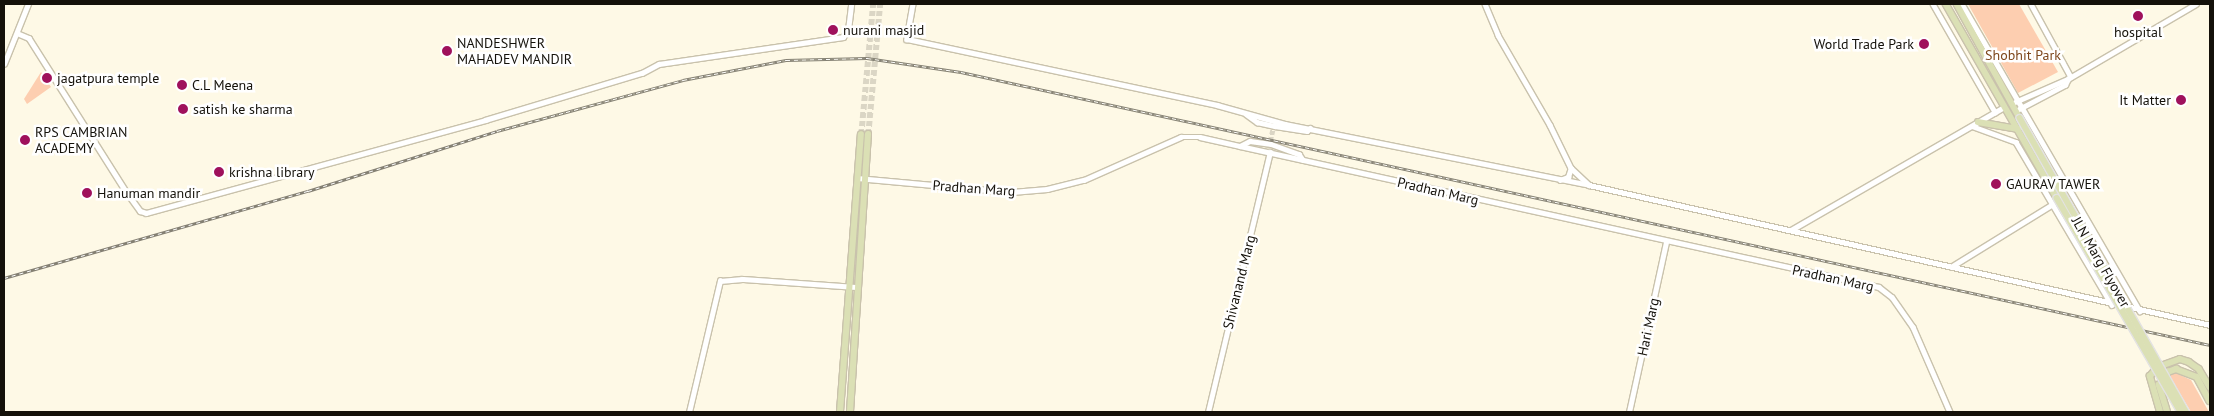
<!DOCTYPE html>
<style>
body{margin:0}
#map{position:relative;width:2214px;height:416px;overflow:hidden;background:#fef9e6;font-family:"PT Sans",sans-serif}
div>[style]{position:absolute}
[style*='--x']{left:calc(var(--x)*1px);top:calc(var(--y)*1px);width:calc(var(--w)*1px);rotate:calc(var(--a)*1deg)}
.green>*{inset:0;background:#fdceb0}
.minor-tunnel>*{height:4.5px;margin-top:-2.25px;transform-origin:0;background:repeating-linear-gradient(90deg,#dbd6c5 0 4.5px,transparent 0 6.5px)}
.major-tunnel>*{height:5.5px;margin-top:-2.75px;transform-origin:0;background:repeating-linear-gradient(90deg,#dbd6c5 0 5.5px,transparent 0 8.5px)}
.roads{filter:drop-shadow(1px 0 #c9c2ac) drop-shadow(-1px 0 #c9c2ac) drop-shadow(0 1px #c9c2ac) drop-shadow(0 -1px #c9c2ac)}
.minor>*{height:4.5px;margin:-2.25px;padding:0 2.25px;transform-origin:2.25px;border-radius:2.25px;background:#fff}
.major>*{height:5.5px;margin:-2.75px;padding:0 2.75px;transform-origin:2.75px;border-radius:2.75px;background:#dbe0b5}
.rail>*{height:3px;margin-top:-1.5px;transform-origin:0;background:repeating-linear-gradient(90deg,#fff 0 4px,#848073 0 8px);box-sizing:border-box;border-block:1px solid #848073}
.bridges{filter:drop-shadow(1px 0 #e3e2e2) drop-shadow(-1px 0 #e3e2e2) drop-shadow(0 1px #e3e2e2) drop-shadow(0 -1px #e3e2e2)}
.major-bridge>*{height:5.5px;margin:-2.75px;padding:0 2.75px;transform-origin:2.75px;border-radius:2.75px;background:#dbe0b5}
.dots>*{width:14px;height:14px;translate:-50% -50%;box-sizing:border-box;border:2px solid #fff;border-radius:50%}
span{translate:-50% -50%;white-space:nowrap;text-align:center;line-height:1.15;-webkit-text-stroke:5px #fff;paint-order:stroke}
.poi-label{font-size:14px;color:#14110a}
.left{translate:0 -50%;text-align:left}
.right{translate:-100% -50%;text-align:right}
.park-label{font-size:14px;color:#7e471c}
.street-label{font-size:14px;color:#14110a}
.frame{position:absolute;inset:0;border:5px solid #14110a;pointer-events:none}
</style>
<div id="map">
<div class="green">
<i style="clip-path:polygon(1968px 4px,2019px 4px,2058px 72px,2018px 93px)"></i>
<i style="clip-path:polygon(41px 72px,51px 87px,27px 104px,24px 99px)"></i>
<i style="clip-path:polygon(2176px 373px,2191px 380px,2209px 412px,2191px 412px,2169px 375px)"></i>
</div>
<div class="minor-tunnel">
<i style="--x:1270;--y:141;--w:13;--a:-77"></i>
</div>
<div class="major-tunnel">
<i style="--x:861;--y:135;--w:132;--a:-84.8"></i>
<i style="--x:868;--y:135;--w:132;--a:-84.8"></i>
</div>
<div class="roads">
<div class="minor">
<i style="--x:913;--y:4;--w:36;--a:100"></i>
<i style="--x:907;--y:39;--w:317;--a:12"></i>
<i style="--x:1217;--y:105;--w:71;--a:15.6"></i>
<i style="--x:1285;--y:124;--w:310;--a:11.3"></i>
<i style="--x:1485;--y:4;--w:34;--a:67"></i>
<i style="--x:1498;--y:35;--w:104;--a:60"></i>
<i style="--x:1550;--y:125;--w:48;--a:64"></i>
<i style="--x:1571;--y:168;--w:25;--a:43"></i>
<i style="--x:1589;--y:185;--w:637;--a:12.7"></i>
<i style="--x:1933;--y:4;--w:125;--a:60.1"></i>
<i style="--x:1962;--y:4;--w:355;--a:59.9"></i>
<i style="--x:2031;--y:4;--w:83;--a:61.3"></i>
<i style="--x:17;--y:33;--w:13;--a:23"></i>
<i style="--x:29;--y:38;--w:180;--a:57.7"></i>
<i style="--x:125;--y:190;--w:26;--a:54"></i>
<i style="--x:140;--y:211;--w:6;--a:18"></i>
<i style="--x:146;--y:213;--w:352;--a:-15.3"></i>
<i style="--x:485;--y:120;--w:164;--a:-16.7"></i>
<i style="--x:642;--y:73;--w:19;--a:-28"></i>
<i style="--x:659;--y:64;--w:186;--a:-8.3"></i>
<i style="--x:843;--y:37;--w:9;--a:-54"></i>
<i style="--x:848;--y:30;--w:26;--a:-83"></i>
<i style="--x:4;--y:64;--w:65;--a:-68.2"></i>
<i style="--x:2015;--y:102;--w:58;--a:-23.5"></i>
<i style="--x:2068;--y:79;--w:148;--a:-30.4"></i>
<i style="--x:2019;--y:109;--w:52;--a:-27.6"></i>
<i style="--x:2065;--y:85;--w:7;--a:-63"></i>
<i style="--x:1246;--y:114;--w:14;--a:36"></i>
<i style="--x:1257;--y:122;--w:18;--a:13"></i>
<i style="--x:1275;--y:126;--w:32;--a:9"></i>
<i style="--x:1307;--y:131;--w:4;--a:-45"></i>
<i style="--x:1972;--y:126;--w:47;--a:20"></i>
<i style="--x:2016;--y:142;--w:189;--a:59.5"></i>
<i style="--x:1240;--y:146;--w:11;--a:-27"></i>
<i style="--x:1250;--y:141;--w:21;--a:8"></i>
<i style="--x:1271;--y:144;--w:30;--a:20"></i>
<i style="--x:1299;--y:154;--w:7;--a:56"></i>
<i style="--x:857;--y:178;--w:156;--a:5.2"></i>
<i style="--x:1012;--y:192;--w:35;--a:-5"></i>
<i style="--x:1047;--y:189;--w:38;--a:-14"></i>
<i style="--x:1084;--y:180;--w:106;--a:-23.9"></i>
<i style="--x:1181;--y:137;--w:19;--a:0"></i>
<i style="--x:1200;--y:137;--w:41;--a:12.7"></i>
<i style="--x:1240;--y:146;--w:654;--a:12.44"></i>
<i style="--x:1879;--y:287;--w:16;--a:38"></i>
<i style="--x:1892;--y:297;--w:37;--a:55"></i>
<i style="--x:1913;--y:327;--w:93;--a:66.5"></i>
<i style="--x:1560;--y:180;--w:9;--a:-21"></i>
<i style="--x:1568;--y:177;--w:9;--a:-72"></i>
<i style="--x:1791;--y:230;--w:246;--a:-30"></i>
<i style="--x:1951;--y:267;--w:129;--a:-31.7"></i>
<i style="--x:689;--y:412;--w:135;--a:-76.7"></i>
<i style="--x:720;--y:281;--w:22;--a:-5"></i>
<i style="--x:742;--y:279;--w:115;--a:4"></i>
<i style="--x:1208;--y:412;--w:267;--a:-76.6"></i>
<i style="--x:1629;--y:412;--w:174;--a:-77.7"></i>
</div>
<div class="major">
<i style="--x:1946;--y:4;--w:224;--a:60.2"></i>
<i style="--x:1957;--y:4;--w:130;--a:61.1"></i>
<i style="--x:1978;--y:122;--w:41;--a:9.9"></i>
<i style="--x:840;--y:412;--w:278;--a:-85.7"></i>
<i style="--x:850;--y:412;--w:278;--a:-86.3"></i>
<i style="--x:2160;--y:412;--w:37;--a:-106"></i>
<i style="--x:2150;--y:376;--w:12;--a:-48"></i>
<i style="--x:2158;--y:367;--w:23;--a:-20"></i>
<i style="--x:2180;--y:359;--w:9;--a:18"></i>
<i style="--x:2189;--y:362;--w:12;--a:35"></i>
<i style="--x:2199;--y:369;--w:21;--a:59"></i>
<i style="--x:2167;--y:412;--w:28;--a:-107"></i>
<i style="--x:2159;--y:385;--w:16;--a:-55"></i>
<i style="--x:2168;--y:372;--w:9;--a:-21"></i>
<i style="--x:2176;--y:369;--w:22;--a:21"></i>
<i style="--x:2197;--y:377;--w:27;--a:62"></i>
</div>
</div>
<div class="rail">
<i style="--x:4;--y:278;--w:316;--a:-16"></i>
<i style="--x:308;--y:191;--w:198;--a:-17.6"></i>
<i style="--x:497;--y:131;--w:193;--a:-15.3"></i>
<i style="--x:683;--y:80;--w:105;--a:-11"></i>
<i style="--x:786;--y:60;--w:81;--a:-1.4"></i>
<i style="--x:867;--y:58;--w:95;--a:8.5"></i>
<i style="--x:961;--y:72;--w:1278;--a:12.33"></i>
</div>
<div class="bridges">
<div class="major-bridge">
<i style="--x:2020;--y:118;--w:338;--a:60.5"></i>
<i style="--x:2057;--y:198;--w:247;--a:59.9"></i>
</div>
</div>
<div class="dots">
<i style="left:2138px;top:16px;background:#9f115c"></i>
<i style="left:833px;top:30px;background:#9f115c"></i>
<i style="left:1924px;top:44px;background:#9f115c"></i>
<i style="left:447px;top:51px;background:#9f115c"></i>
<i style="left:47px;top:78px;background:#9f115c"></i>
<i style="left:182px;top:85px;background:#9f115c"></i>
<i style="left:2181px;top:100px;background:#9f115c"></i>
<i style="left:183px;top:109px;background:#9f115c"></i>
<i style="left:25px;top:140px;background:#9f115c"></i>
<i style="left:219px;top:172px;background:#9f115c"></i>
<i style="left:1996px;top:184px;background:#9f115c"></i>
<i style="left:87px;top:193px;background:#9f115c"></i>
</div>
<div class="poi-label">
<span class="left" style="left:843px;top:30px">nurani masjid</span>
<span style="left:2138px;top:32px">hospital</span>
<span class="left" style="left:457px;top:51px">NANDESHWER<br>MAHADEV MANDIR</span>
<span class="right" style="left:1914px;top:44px">World Trade Park</span>
<span class="left" style="left:57px;top:78px">jagatpura temple</span>
<span class="left" style="left:192px;top:85px">C.L Meena</span>
<span class="right" style="left:2171px;top:100px">It Matter</span>
<span class="left" style="left:193px;top:109px">satish ke sharma</span>
<span class="left" style="left:35px;top:140px">RPS CAMBRIAN<br>ACADEMY</span>
<span class="left" style="left:229px;top:172px">krishna library</span>
<span class="left" style="left:2006px;top:184px">GAURAV TAWER</span>
<span class="left" style="left:97px;top:193px">Hanuman mandir</span>
</div>
<div class="park-label">
<span style="left:2023px;top:55px">Shobhit Park</span>
</div>
<div class="street-label">
<span style="left:974px;top:188px;rotate:4deg">Pradhan Marg</span>
<span style="left:1438px;top:191px;rotate:13deg">Pradhan Marg</span>
<span style="left:2101px;top:262px;rotate:60deg">JLN Marg Flyover</span>
<span style="left:1833px;top:278px;rotate:12deg">Pradhan Marg</span>
<span style="left:1239px;top:282px;rotate:-76deg">Shivanand Marg</span>
<span style="left:1648px;top:327px;rotate:-78deg">Hari Marg</span>
</div>
<div class="frame"></div>
</div>
